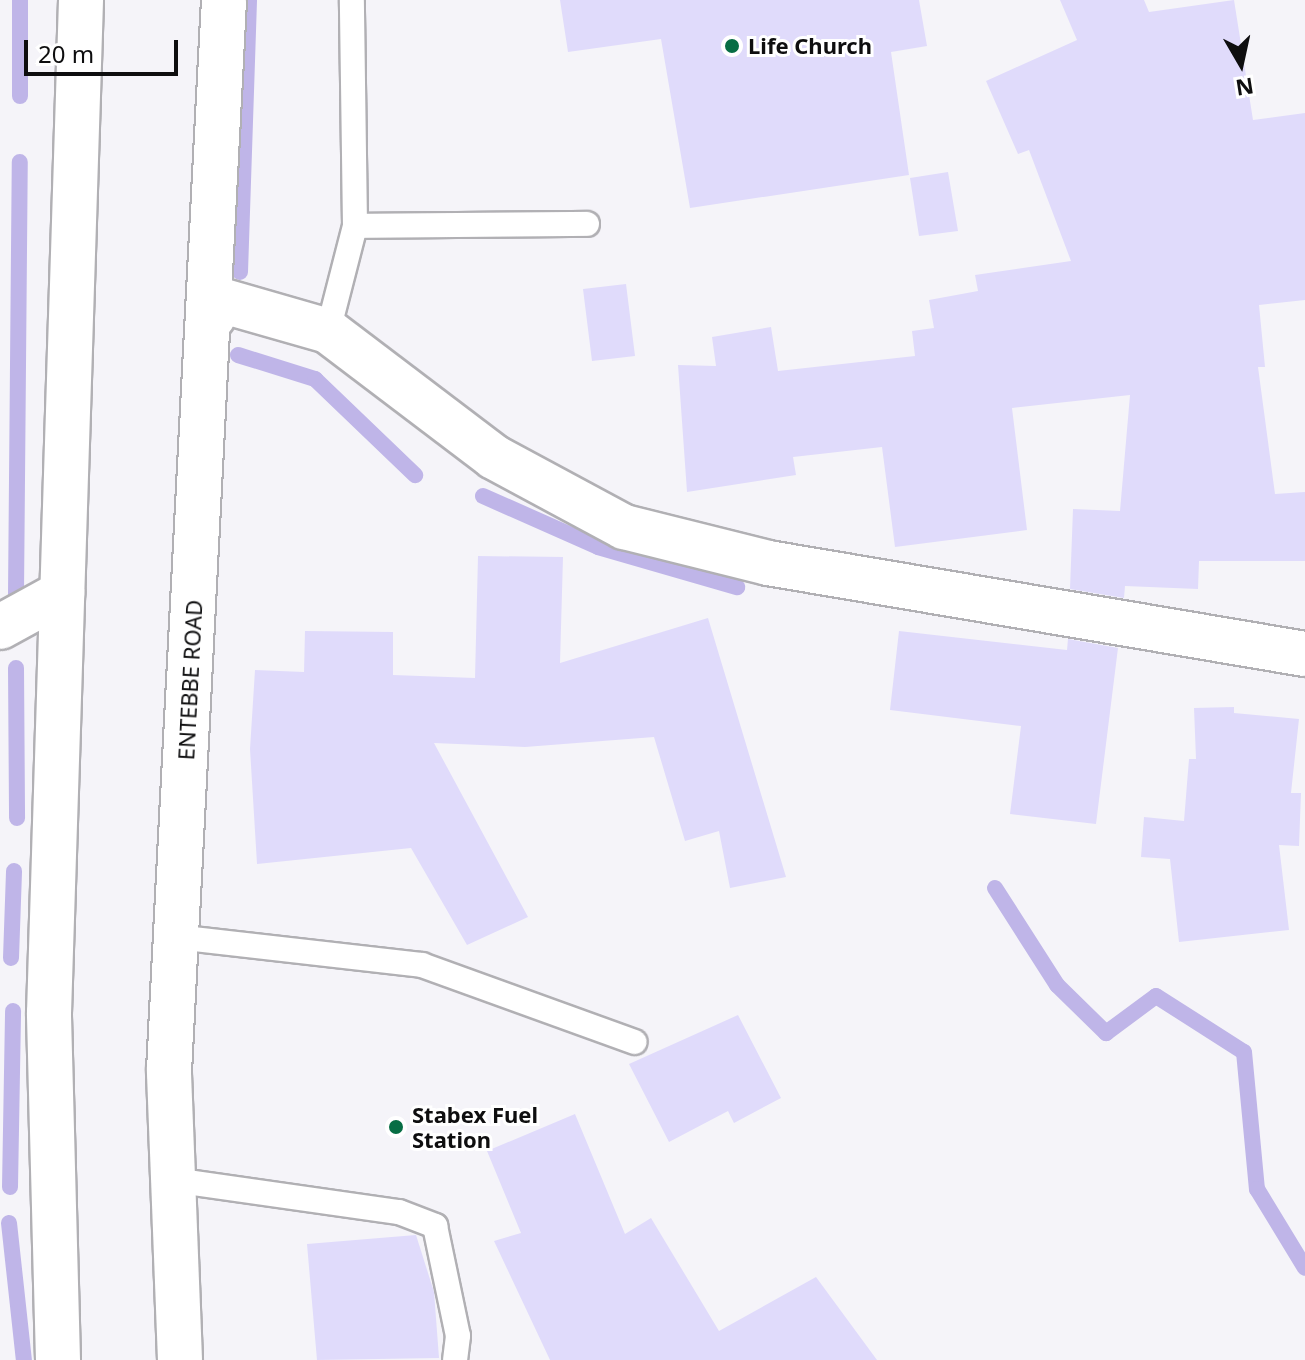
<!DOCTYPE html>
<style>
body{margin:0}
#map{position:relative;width:1305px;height:1360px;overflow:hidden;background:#f5f4f9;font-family:"Noto Sans",sans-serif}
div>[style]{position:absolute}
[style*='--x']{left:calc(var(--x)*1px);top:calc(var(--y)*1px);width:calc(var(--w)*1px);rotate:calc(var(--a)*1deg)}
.stream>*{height:16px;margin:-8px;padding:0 8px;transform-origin:8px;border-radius:8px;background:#bfb5e8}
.building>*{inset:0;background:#e0dbfb}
.roads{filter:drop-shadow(2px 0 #b1b0b4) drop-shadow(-2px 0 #b1b0b4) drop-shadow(0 2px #b1b0b4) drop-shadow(0 -2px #b1b0b4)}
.service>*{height:24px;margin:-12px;padding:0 12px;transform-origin:12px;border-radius:12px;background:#fff}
.minor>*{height:44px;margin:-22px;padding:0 22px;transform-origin:22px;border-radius:22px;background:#fff}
.primary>*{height:44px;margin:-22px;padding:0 22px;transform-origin:22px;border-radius:22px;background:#fff}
.dots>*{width:22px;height:22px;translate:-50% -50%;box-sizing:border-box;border:4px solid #fff;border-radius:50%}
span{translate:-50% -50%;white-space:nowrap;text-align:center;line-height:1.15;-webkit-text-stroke:6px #fff;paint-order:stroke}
.poi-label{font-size:22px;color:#0e0e0f;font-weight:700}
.left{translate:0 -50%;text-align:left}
.street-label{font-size:22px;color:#0e0e0f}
.north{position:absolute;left:1201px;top:24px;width:80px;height:80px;-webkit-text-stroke:6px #fff;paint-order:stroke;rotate:171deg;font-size:22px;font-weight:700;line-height:32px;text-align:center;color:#0e0e0f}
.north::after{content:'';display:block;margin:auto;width:28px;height:36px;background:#0e0e0f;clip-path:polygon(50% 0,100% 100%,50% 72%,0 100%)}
.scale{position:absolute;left:24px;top:40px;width:154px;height:36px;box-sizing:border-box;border:4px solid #0e0e0f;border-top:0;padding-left:10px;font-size:24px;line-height:28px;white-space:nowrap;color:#0e0e0f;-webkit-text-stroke:6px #fff;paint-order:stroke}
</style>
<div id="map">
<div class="stream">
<i style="--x:20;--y:0;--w:96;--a:90"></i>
<i style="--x:240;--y:272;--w:272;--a:-88.1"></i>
<i style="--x:238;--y:355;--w:81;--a:17.3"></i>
<i style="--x:315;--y:379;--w:139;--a:43.8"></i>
<i style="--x:483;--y:496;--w:126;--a:23.9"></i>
<i style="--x:598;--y:547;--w:145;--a:16.1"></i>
<i style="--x:16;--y:594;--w:432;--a:-89.5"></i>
<i style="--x:16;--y:668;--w:150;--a:89.6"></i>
<i style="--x:995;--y:888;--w:115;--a:57.4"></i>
<i style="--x:1057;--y:985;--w:69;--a:44.4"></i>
<i style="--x:1106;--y:1033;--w:62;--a:-36.5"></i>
<i style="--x:1156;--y:996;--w:104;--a:32.5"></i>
<i style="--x:1244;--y:1052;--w:138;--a:84.6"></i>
<i style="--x:1257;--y:1189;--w:92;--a:58.7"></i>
<i style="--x:11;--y:958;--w:87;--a:-88"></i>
<i style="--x:10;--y:1187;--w:176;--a:-89"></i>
<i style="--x:9;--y:1223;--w:138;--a:83.8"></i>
</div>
<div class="building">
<i style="clip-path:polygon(560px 0,919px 0,927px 46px,891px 52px,909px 175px,690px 208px,661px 39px,568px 52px)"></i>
<i style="clip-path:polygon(1060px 0,1144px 0,1149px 12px,1234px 0,1253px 120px,1305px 113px,1305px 300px,1259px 305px,1265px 367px,1258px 367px,1275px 494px,1305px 492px,1305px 561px,1199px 561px,1198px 589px,1125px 586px,1124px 598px,1070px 589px,1073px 509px,1120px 511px,1130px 395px,1012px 408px,1027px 530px,895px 547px,882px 447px,793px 457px,796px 475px,687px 492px,678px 365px,716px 366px,712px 337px,771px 327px,778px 371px,915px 356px,912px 331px,934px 328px,929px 300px,978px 291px,975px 275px,1071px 261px,1029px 150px,1018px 154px,986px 81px,1077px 40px)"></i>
<i style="clip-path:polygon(948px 172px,958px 231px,919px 236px,910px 178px)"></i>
<i style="clip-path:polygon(626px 284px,635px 356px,592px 361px,583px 289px)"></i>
<i style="clip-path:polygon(478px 556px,563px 557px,560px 663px,708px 618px,786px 877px,730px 888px,719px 831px,685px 841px,654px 737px,525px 747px,434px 743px,528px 917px,467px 945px,411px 848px,257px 864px,250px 749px,255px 670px,304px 672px,305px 631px,393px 632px,393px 675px,475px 678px)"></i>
<i style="clip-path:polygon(899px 631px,1067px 650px,1068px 639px,1118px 648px,1096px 824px,1010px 814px,1021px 726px,890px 710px)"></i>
<i style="clip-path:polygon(1234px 707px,1234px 713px,1299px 719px,1291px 793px,1301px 793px,1299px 846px,1279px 845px,1289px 930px,1179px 942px,1170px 859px,1141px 857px,1144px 817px,1184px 821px,1189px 759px,1196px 759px,1194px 708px)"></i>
<i style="clip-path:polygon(738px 1015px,781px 1098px,734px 1123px,728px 1111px,669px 1142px,629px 1064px)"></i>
<i style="clip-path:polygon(575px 1114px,625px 1234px,651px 1218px,719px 1331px,816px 1277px,877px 1360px,550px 1360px,494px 1241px,521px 1233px,487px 1151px)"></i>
<i style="clip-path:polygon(416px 1235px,434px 1292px,439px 1358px,317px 1360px,307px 1244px)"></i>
</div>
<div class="roads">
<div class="service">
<i style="--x:355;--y:226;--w:232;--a:-0.5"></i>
<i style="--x:328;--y:331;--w:108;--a:-75.6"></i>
<i style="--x:355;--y:226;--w:226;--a:-90.8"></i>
<i style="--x:176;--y:937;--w:248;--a:6.5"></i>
<i style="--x:422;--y:965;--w:226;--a:19.9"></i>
<i style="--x:173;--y:1180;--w:228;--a:8.1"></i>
<i style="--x:399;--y:1212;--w:39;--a:21"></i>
<i style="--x:435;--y:1226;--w:112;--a:78.2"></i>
<i style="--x:458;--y:1336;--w:24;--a:97"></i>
</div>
<div class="minor">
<i style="--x:213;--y:317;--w:18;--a:-68"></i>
<i style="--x:220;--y:300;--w:112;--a:16"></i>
<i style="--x:328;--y:331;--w:208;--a:37.2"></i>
<i style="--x:494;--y:457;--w:148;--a:28.3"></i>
<i style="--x:624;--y:527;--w:148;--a:14"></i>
<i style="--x:768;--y:563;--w:545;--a:9.62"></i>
<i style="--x:0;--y:627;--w:71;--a:-28.7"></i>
</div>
<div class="primary">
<i style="--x:58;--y:1360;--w:347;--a:-91.5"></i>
<i style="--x:49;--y:1013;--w:1014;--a:-88.19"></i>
<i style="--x:180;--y:1360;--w:289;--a:-92.2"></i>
<i style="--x:169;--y:1071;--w:1072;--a:-87.06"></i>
</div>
</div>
<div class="dots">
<i style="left:732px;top:46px;background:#076d44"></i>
<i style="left:396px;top:1127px;background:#076d44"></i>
</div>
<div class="poi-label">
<span class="left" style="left:748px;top:46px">Life Church</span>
<span class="left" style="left:412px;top:1127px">Stabex Fuel<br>Station</span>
</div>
<div class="street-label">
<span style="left:190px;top:680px;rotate:-87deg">ENTEBBE ROAD</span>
</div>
<div class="north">N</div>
<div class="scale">20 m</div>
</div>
